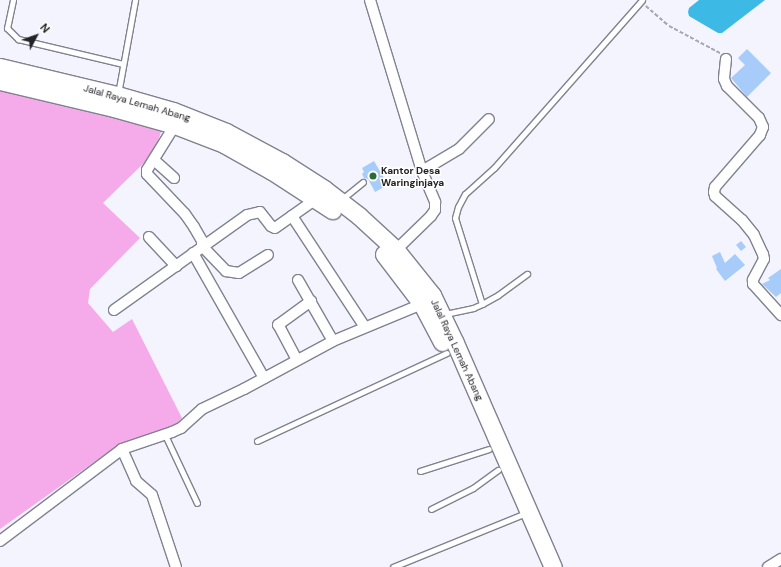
<!DOCTYPE html>
<style>
body{margin:0}
#map{position:relative;width:781px;height:567px;overflow:hidden;background:#f3f4fe;font-family:"DM Sans",sans-serif}
div>[style]{position:absolute}
[style*='--x']{left:calc(var(--x)*1px);top:calc(var(--y)*1px);width:calc(var(--w)*1px);rotate:calc(var(--a)*1deg)}
.green>*{inset:0;background:#f5aaea}
.water>*{inset:0;background:#3db9e6}
.building>*{inset:0;background:#a7ccf9}
.path>*{height:1.5px;margin-top:-0.75px;transform-origin:0;background:repeating-linear-gradient(90deg,#a6a7af 0 4px,transparent 0 6px)}
.roads{filter:drop-shadow(1px 0 #808290) drop-shadow(-1px 0 #808290) drop-shadow(0 1px #808290) drop-shadow(0 -1px #808290)}
.service>*{height:5px;margin:-2.5px;padding:0 2.5px;transform-origin:2.5px;border-radius:2.5px;background:#fff}
.minor>*{height:10px;margin:-5px;padding:0 5px;transform-origin:5px;border-radius:5px;background:#fff}
.trunk>*{height:17px;margin:-8.5px;padding:0 8.5px;transform-origin:8.5px;border-radius:8.5px;background:#fff}
.dots>*{width:11px;height:11px;translate:-50% -50%;box-sizing:border-box;border:2px solid #fff;border-radius:50%}
span{translate:-50% -50%;white-space:nowrap;text-align:center;line-height:1.15;-webkit-text-stroke:3px #fff;paint-order:stroke}
.street-label{font-size:10px;color:#222228}
.poi-label{font-size:10px;color:#222228;font-weight:700}
.left{translate:0 -50%;text-align:left}
.north{position:absolute;left:16px;top:16px;width:40px;height:40px;-webkit-text-stroke:3px #fff;paint-order:stroke;rotate:49deg;font-size:11px;font-weight:700;line-height:16px;text-align:center;color:#222228}
.north::after{content:'';display:block;margin:auto;width:14px;height:18px;background:#222228;clip-path:polygon(50% 0,100% 100%,50% 72%,0 100%)}
</style>
<div id="map">
<div class="green">
<i style="clip-path:polygon(0 90px,151px 122px,163px 127px,153px 154px,103px 203px,140px 238px,90px 289px,88px 303px,113px 332px,132px 319px,182px 418px,171px 430px,133px 444px,121px 443px,0 529px)"></i>
</div>
<div class="water">
<i style="clip-path:polygon(699px 0,765px 0,722px 33px,718px 33px,689px 16px,688px 12px,689px 8px)"></i>
</div>
<div class="building">
<i style="clip-path:polygon(747px 49px,771px 73px,747px 97px,731px 78px,745px 65px,738px 58px)"></i>
<i style="clip-path:polygon(374px 161px,388px 185px,375px 192px,368px 179px,364px 178px,362px 174px,364px 172px,362px 168px)"></i>
<i style="clip-path:polygon(741px 241px,746px 247px,741px 251px,736px 245px)"></i>
<i style="clip-path:polygon(720px 252px,725px 263px,735px 254px,745px 265px,725px 281px,716px 269px,717px 268px,712px 256px)"></i>
<i style="clip-path:polygon(781px 269px,781px 293px,776px 297px,762px 284px,770px 280px,768px 278px)"></i>
</div>
<div class="path">
<i style="--x:646;--y:6;--w:30;--a:41"></i>
<i style="--x:669;--y:26;--w:58;--a:27.9"></i>
</div>
<div class="roads">
<div class="service">
<i style="--x:13;--y:0;--w:29;--a:102"></i>
<i style="--x:7;--y:28;--w:16;--a:45"></i>
<i style="--x:18;--y:39;--w:108;--a:13.4"></i>
<i style="--x:118;--y:94;--w:96;--a:-79.7"></i>
<i style="--x:342;--y:199;--w:27;--a:-39"></i>
<i style="--x:482;--y:304;--w:90;--a:-107.4"></i>
<i style="--x:455;--y:218;--w:11;--a:-75"></i>
<i style="--x:458;--y:207;--w:15;--a:-62"></i>
<i style="--x:465;--y:194;--w:39;--a:-42"></i>
<i style="--x:494;--y:168;--w:224;--a:-48.6"></i>
<i style="--x:445;--y:314;--w:29;--a:-12"></i>
<i style="--x:473;--y:308;--w:10;--a:-24"></i>
<i style="--x:482;--y:304;--w:18;--a:-29"></i>
<i style="--x:498;--y:295;--w:36;--a:-36"></i>
<i style="--x:165;--y:435;--w:75;--a:64.8"></i>
<i style="--x:257;--y:441;--w:209;--a:-24.9"></i>
<i style="--x:420;--y:471;--w:72;--a:-17.7"></i>
<i style="--x:431;--y:509;--w:47;--a:-26.6"></i>
<i style="--x:473;--y:488;--w:31;--a:-36"></i>
<i style="--x:393;--y:567;--w:144;--a:-22.1"></i>
</div>
<div class="minor">
<i style="--x:370;--y:0;--w:179;--a:73.1"></i>
<i style="--x:422;--y:171;--w:34;--a:67"></i>
<i style="--x:435;--y:202;--w:8;--a:90"></i>
<i style="--x:435;--y:210;--w:7;--a:124"></i>
<i style="--x:431;--y:216;--w:49;--a:135.8"></i>
<i style="--x:726;--y:59;--w:20;--a:96"></i>
<i style="--x:724;--y:79;--w:8;--a:67"></i>
<i style="--x:727;--y:86;--w:45;--a:45"></i>
<i style="--x:759;--y:118;--w:10;--a:66"></i>
<i style="--x:763;--y:127;--w:9;--a:111"></i>
<i style="--x:760;--y:135;--w:69;--a:130.9"></i>
<i style="--x:715;--y:187;--w:5;--a:101"></i>
<i style="--x:714;--y:192;--w:4;--a:76"></i>
<i style="--x:715;--y:196;--w:36;--a:42"></i>
<i style="--x:742;--y:220;--w:19;--a:51"></i>
<i style="--x:754;--y:235;--w:21;--a:65"></i>
<i style="--x:763;--y:254;--w:5;--a:79"></i>
<i style="--x:764;--y:259;--w:24;--a:118"></i>
<i style="--x:753;--y:280;--w:4;--a:90"></i>
<i style="--x:753;--y:284;--w:42;--a:47.9"></i>
<i style="--x:175;--y:125;--w:53;--a:121.9"></i>
<i style="--x:147;--y:170;--w:4;--a:90"></i>
<i style="--x:147;--y:174;--w:55;--a:46.5"></i>
<i style="--x:185;--y:214;--w:16;--a:55"></i>
<i style="--x:194;--y:227;--w:16;--a:60"></i>
<i style="--x:202;--y:241;--w:5;--a:90"></i>
<i style="--x:202;--y:246;--w:35;--a:46"></i>
<i style="--x:226;--y:271;--w:13;--a:9"></i>
<i style="--x:239;--y:273;--w:34;--a:-32"></i>
<i style="--x:154;--y:160;--w:27;--a:42"></i>
<i style="--x:422;--y:171;--w:43;--a:-30.7"></i>
<i style="--x:459;--y:149;--w:42;--a:-45"></i>
<i style="--x:292;--y:216;--w:133;--a:56.7"></i>
<i style="--x:149;--y:237;--w:40;--a:47"></i>
<i style="--x:193;--y:253;--w:144;--a:60.4"></i>
<i style="--x:298;--y:280;--w:70;--a:60.2"></i>
<i style="--x:114;--y:310;--w:163;--a:-35.5"></i>
<i style="--x:247;--y:215;--w:13;--a:-13"></i>
<i style="--x:260;--y:212;--w:18;--a:52"></i>
<i style="--x:271;--y:226;--w:4;--a:27"></i>
<i style="--x:275;--y:228;--w:50;--a:-35.3"></i>
<i style="--x:297;--y:360;--w:40;--a:-118"></i>
<i style="--x:278;--y:325;--w:41;--a:-36"></i>
<i style="--x:122;--y:449;--w:35;--a:66"></i>
<i style="--x:136;--y:481;--w:21;--a:41"></i>
<i style="--x:152;--y:495;--w:76;--a:71.6"></i>
<i style="--x:0;--y:541;--w:153;--a:-37"></i>
<i style="--x:122;--y:449;--w:53;--a:-18.8"></i>
<i style="--x:172;--y:432;--w:10;--a:-24"></i>
<i style="--x:181;--y:428;--w:28;--a:-42"></i>
<i style="--x:202;--y:409;--w:47;--a:-25.5"></i>
<i style="--x:244;--y:389;--w:101;--a:-28.3"></i>
<i style="--x:333;--y:341;--w:96;--a:-22.6"></i>
<i style="--x:768;--y:567;--w:15;--a:-32"></i>
</div>
<div class="trunk">
<i style="--x:0;--y:67;--w:120;--a:13.5"></i>
<i style="--x:117;--y:95;--w:58;--a:15.9"></i>
<i style="--x:173;--y:111;--w:57;--a:21.6"></i>
<i style="--x:226;--y:132;--w:64;--a:28.2"></i>
<i style="--x:282;--y:162;--w:50;--a:32.7"></i>
<i style="--x:324;--y:189;--w:44;--a:37.6"></i>
<i style="--x:359;--y:216;--w:50;--a:42.6"></i>
<i style="--x:396;--y:250;--w:58;--a:51.3"></i>
<i style="--x:432;--y:295;--w:53;--a:64.4"></i>
<i style="--x:455;--y:343;--w:244;--a:66.4"></i>
<i style="--x:0;--y:81;--w:117;--a:13.3"></i>
<i style="--x:114;--y:108;--w:63;--a:15.6"></i>
<i style="--x:175;--y:125;--w:53;--a:21.2"></i>
<i style="--x:224;--y:144;--w:55;--a:29.4"></i>
<i style="--x:272;--y:171;--w:72;--a:33"></i>
<i style="--x:384;--y:254;--w:63;--a:52.8"></i>
<i style="--x:422;--y:304;--w:43;--a:62.2"></i>
</div>
</div>
<div class="dots">
<i style="left:373px;top:176px;background:#2a6d38"></i>
</div>
<div class="street-label">
<span style="left:137px;top:103px;rotate:16deg">Jalal Raya Lemah Abang</span>
<span style="left:457px;top:350px;rotate:65deg">Jalal Raya Lemah Abang</span>
</div>
<div class="poi-label">
<span class="left" style="left:381px;top:176px">Kantor Desa<br>Waringinjaya</span>
</div>
<div class="north">N</div>
</div>
